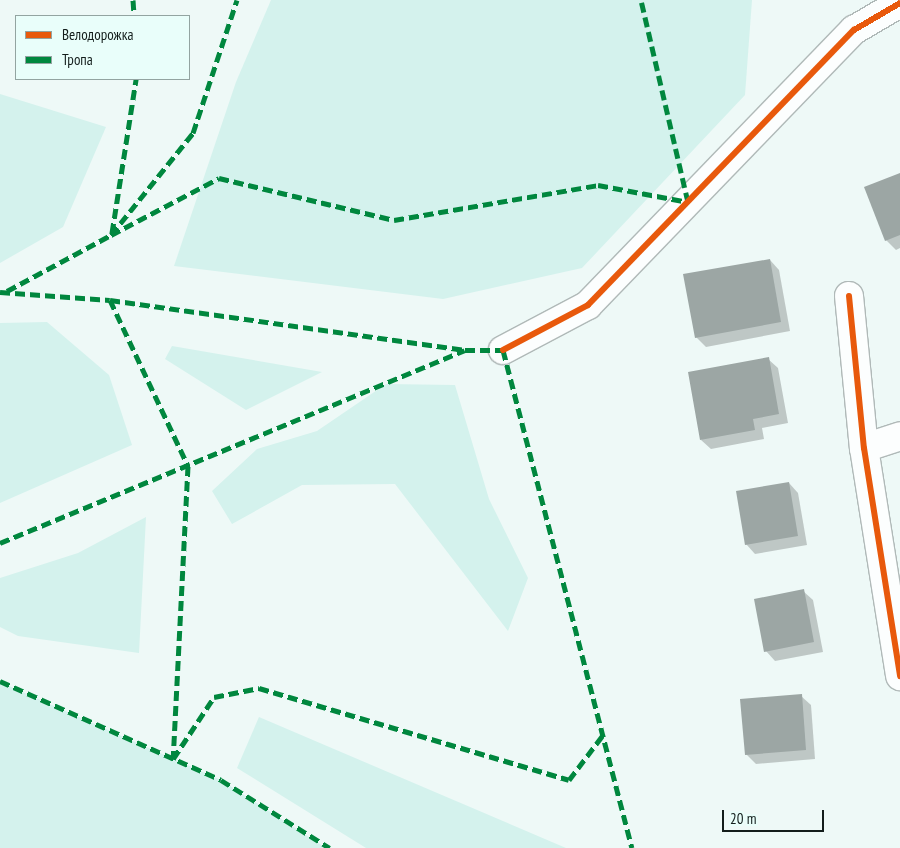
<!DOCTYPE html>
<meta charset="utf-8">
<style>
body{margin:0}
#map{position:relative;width:900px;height:848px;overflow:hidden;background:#eef9f7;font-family:"PT Sans Narrow",sans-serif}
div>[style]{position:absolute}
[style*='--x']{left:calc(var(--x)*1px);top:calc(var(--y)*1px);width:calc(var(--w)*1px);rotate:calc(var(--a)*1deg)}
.green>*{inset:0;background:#d4f2ed}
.shadow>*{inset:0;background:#0003}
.building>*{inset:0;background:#9ca6a4}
.roads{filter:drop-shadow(1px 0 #b0b9b8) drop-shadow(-1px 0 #b0b9b8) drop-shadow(0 1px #b0b9b8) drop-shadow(0 -1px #b0b9b8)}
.street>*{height:28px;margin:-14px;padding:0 14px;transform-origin:14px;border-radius:14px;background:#fcfefe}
.quiet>*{height:5px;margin-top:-2.5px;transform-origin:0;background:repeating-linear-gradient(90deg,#00873e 0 10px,transparent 0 15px)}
.cycleway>*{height:6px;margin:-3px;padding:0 3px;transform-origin:3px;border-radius:3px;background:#e8590c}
span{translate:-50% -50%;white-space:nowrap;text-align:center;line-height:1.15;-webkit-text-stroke:5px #e9fefa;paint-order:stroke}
.legend{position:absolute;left:15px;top:15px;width:175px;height:65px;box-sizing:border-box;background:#e9fefa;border:1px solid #93a4a1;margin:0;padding:6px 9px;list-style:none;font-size:15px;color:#131d1b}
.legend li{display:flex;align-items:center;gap:10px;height:25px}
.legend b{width:25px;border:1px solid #93a4a1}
.scale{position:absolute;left:722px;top:810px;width:102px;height:22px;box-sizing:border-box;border:2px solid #131d1b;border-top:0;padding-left:6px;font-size:15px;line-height:18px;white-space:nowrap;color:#131d1b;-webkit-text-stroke:4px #e9fefa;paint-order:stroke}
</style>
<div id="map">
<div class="green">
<i style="clip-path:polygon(271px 0,752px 0,745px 95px,582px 268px,443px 299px,174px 266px,236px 82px)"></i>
<i style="clip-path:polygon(0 94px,106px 127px,63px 227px,0 263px)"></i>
<i style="clip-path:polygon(47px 322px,109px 375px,132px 445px,0 503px,0 323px)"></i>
<i style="clip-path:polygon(172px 346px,322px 372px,246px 410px,165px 359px)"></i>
<i style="clip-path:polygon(386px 384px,455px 385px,489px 499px,528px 578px,508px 631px,395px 484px,302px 485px,232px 524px,212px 491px,257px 449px,317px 431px)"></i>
<i style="clip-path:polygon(146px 517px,139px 653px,18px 636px,0 627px,0 578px,78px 553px)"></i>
<i style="clip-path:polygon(0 682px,221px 780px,326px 848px,0 848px)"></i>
<i style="clip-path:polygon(259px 717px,566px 848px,366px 848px,237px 768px)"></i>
</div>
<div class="shadow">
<i style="clip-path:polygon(900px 175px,900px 248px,896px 250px,886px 240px)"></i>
<i style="clip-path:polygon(770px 260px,779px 270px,790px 331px,706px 347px,696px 337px)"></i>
<i style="clip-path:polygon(768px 359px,778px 368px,788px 423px,762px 428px,764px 439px,711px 449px,701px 440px)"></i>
<i style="clip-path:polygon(789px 483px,798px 493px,807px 545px,755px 554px,746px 544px)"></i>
<i style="clip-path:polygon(803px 591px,813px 600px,823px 652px,775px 661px,766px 651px)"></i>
<i style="clip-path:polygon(801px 696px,811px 705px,815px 759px,756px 764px,746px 754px)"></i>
</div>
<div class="building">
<i style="clip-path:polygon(900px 173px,900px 235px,885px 241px,864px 187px)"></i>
<i style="clip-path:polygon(770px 259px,781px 322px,695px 338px,683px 274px)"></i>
<i style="clip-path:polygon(769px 357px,779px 414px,753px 419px,755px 430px,700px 440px,688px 372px)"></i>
<i style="clip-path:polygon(789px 482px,798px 536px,745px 545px,736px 491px)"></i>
<i style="clip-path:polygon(804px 589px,814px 642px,764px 652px,754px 599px)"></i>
<i style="clip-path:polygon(802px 694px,806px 750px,745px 755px,740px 699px)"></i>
</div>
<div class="roads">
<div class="street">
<i style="--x:849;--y:296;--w:153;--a:84.4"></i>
<i style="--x:864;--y:448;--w:231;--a:81"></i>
<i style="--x:503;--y:350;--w:96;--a:-27.9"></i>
<i style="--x:588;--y:305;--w:383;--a:-46"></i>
<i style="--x:854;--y:30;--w:53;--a:-30.4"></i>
<i style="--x:864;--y:448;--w:38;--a:-18"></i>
</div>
</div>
<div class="quiet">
<i style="--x:133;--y:0;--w:16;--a:86"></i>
<i style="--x:112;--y:233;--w:156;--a:-81.1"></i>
<i style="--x:111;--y:235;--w:122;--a:-27.8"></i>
<i style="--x:219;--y:178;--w:180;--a:13.5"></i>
<i style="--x:394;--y:220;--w:207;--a:-9.7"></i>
<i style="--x:598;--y:185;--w:92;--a:10.7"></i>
<i style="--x:688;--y:202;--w:207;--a:-103.1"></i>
<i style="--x:7;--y:291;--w:118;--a:-28.3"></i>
<i style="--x:111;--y:235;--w:131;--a:-51.2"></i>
<i style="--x:193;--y:133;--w:140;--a:-71.7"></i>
<i style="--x:0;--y:292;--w:110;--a:4.2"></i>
<i style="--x:110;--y:300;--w:359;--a:8"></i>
<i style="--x:110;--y:300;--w:183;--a:64.8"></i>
<i style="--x:188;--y:466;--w:293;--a:92.9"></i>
<i style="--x:0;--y:543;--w:503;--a:-22.54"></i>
<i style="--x:465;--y:350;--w:38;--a:0"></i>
<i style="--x:503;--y:350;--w:514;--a:75.48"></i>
<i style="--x:0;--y:681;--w:242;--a:24.1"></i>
<i style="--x:221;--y:780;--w:128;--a:32"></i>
<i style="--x:173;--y:759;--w:74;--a:-56.5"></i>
<i style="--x:214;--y:697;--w:46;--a:-11.3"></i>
<i style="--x:259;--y:688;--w:323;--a:16.5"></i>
<i style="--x:569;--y:780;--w:56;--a:-52.9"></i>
</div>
<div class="cycleway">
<i style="--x:849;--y:296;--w:153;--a:84.4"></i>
<i style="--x:864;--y:448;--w:231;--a:81"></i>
<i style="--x:503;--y:350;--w:96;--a:-27.9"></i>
<i style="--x:588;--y:305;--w:383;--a:-46"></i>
<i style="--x:854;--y:30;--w:53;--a:-30.4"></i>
</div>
<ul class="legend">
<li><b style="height:6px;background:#e8590c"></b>Велодорожка</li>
<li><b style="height:6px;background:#00873e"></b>Тропа</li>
</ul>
<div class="scale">20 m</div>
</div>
